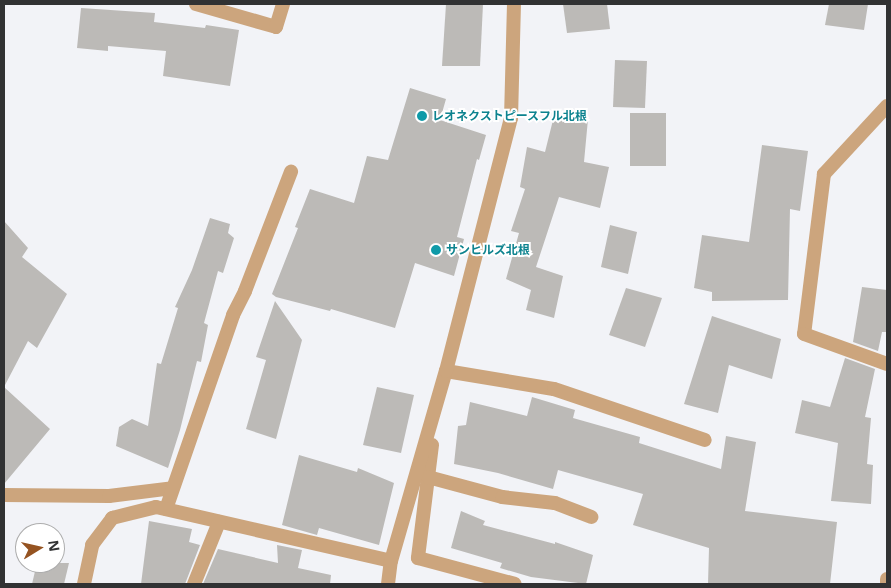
<!DOCTYPE html>
<meta charset="utf-8">
<style>
body{margin:0}
#map{position:relative;width:891px;height:588px;overflow:hidden;background:#f2f3f7;font-family:"Open Sans","Noto Sans JP",sans-serif}
div>[style]{position:absolute}
[style*='--x']{left:calc(var(--x)*1px);top:calc(var(--y)*1px);width:calc(var(--w)*1px);rotate:calc(var(--a)*1deg)}
.building>*{inset:0;background:#bcbab7}
.service>*{height:14px;margin:-7px;padding:0 7px;transform-origin:7px;border-radius:7px;background:#cca57d}
.minor>*{height:14px;margin:-7px;padding:0 7px;transform-origin:7px;border-radius:7px;background:#cca57d}
.dots>*{width:14px;height:14px;translate:-50% -50%;box-sizing:border-box;border:2px solid #fff;border-radius:50%}
span{translate:-50% -50%;white-space:nowrap;text-align:center;line-height:1.15;-webkit-text-stroke:4px #fff;paint-order:stroke}
.culture-label{font-size:12px;color:#0d838f;font-weight:700}
.left{translate:0 -50%;text-align:left}
.frame{position:absolute;inset:0;border:5px solid #313233;pointer-events:none}
.north{position:absolute;left:15px;top:523px;width:50px;height:50px;box-sizing:border-box;background:#fff;border:1px solid #adadad;border-radius:50%;rotate:81deg;font-size:14px;font-weight:700;line-height:20px;text-align:center;color:#313233}
.north::after{content:'';display:block;margin:auto;width:18px;height:22px;background:#955321;clip-path:polygon(50% 0,100% 100%,50% 72%,0 100%)}
</style>
<div id="map">
<div class="building">
<i style="clip-path:polygon(446px 4px,483px 4px,480px 66px,442px 66px)"></i>
<i style="clip-path:polygon(563px 4px,607px 4px,610px 29px,567px 33px)"></i>
<i style="clip-path:polygon(829px 4px,868px 4px,864px 30px,825px 25px)"></i>
<i style="clip-path:polygon(81px 8px,155px 13px,154px 22px,205px 28px,206px 25px,239px 30px,230px 86px,163px 76px,166px 51px,108px 46px,108px 51px,77px 48px)"></i>
<i style="clip-path:polygon(615px 60px,647px 61px,645px 108px,613px 107px)"></i>
<i style="clip-path:polygon(410px 88px,446px 99px,440px 120px,486px 135px,479px 160px,477px 159px,457px 237px,464px 239px,454px 276px,415px 263px,395px 328px,331px 309px,330px 311px,276px 297px,272px 294px,298px 228px,295px 227px,310px 189px,354px 203px,367px 156px,388px 160px)"></i>
<i style="clip-path:polygon(555px 112px,588px 119px,584px 162px,609px 167px,600px 208px,559px 197px,536px 267px,563px 276px,554px 318px,526px 310px,531px 290px,506px 279px,519px 233px,511px 231px,525px 189px,520px 187px,527px 147px,545px 152px)"></i>
<i style="clip-path:polygon(630px 113px,666px 113px,666px 166px,630px 166px)"></i>
<i style="clip-path:polygon(762px 145px,808px 151px,800px 211px,790px 209px,788px 300px,712px 301px,712px 292px,694px 288px,702px 235px,749px 242px)"></i>
<i style="clip-path:polygon(210px 218px,230px 224px,228px 233px,234px 238px,223px 273px,218px 271px,204px 323px,208px 325px,201px 362px,197px 361px,180px 430px,168px 468px,116px 446px,119px 427px,132px 419px,148px 426px,157px 363px,161px 364px,178px 308px,175px 307px,192px 270px)"></i>
<i style="clip-path:polygon(4px 221px,28px 248px,22px 257px,67px 294px,37px 348px,28px 341px,4px 387px,50px 429px,4px 484px)"></i>
<i style="clip-path:polygon(610px 225px,637px 232px,628px 274px,601px 267px)"></i>
<i style="clip-path:polygon(862px 287px,887px 290px,887px 332px,882px 332px,878px 351px,853px 342px)"></i>
<i style="clip-path:polygon(626px 288px,662px 298px,645px 347px,609px 335px)"></i>
<i style="clip-path:polygon(275px 301px,302px 340px,276px 439px,246px 429px,266px 360px,256px 357px)"></i>
<i style="clip-path:polygon(712px 316px,781px 339px,772px 379px,729px 365px,718px 413px,684px 404px)"></i>
<i style="clip-path:polygon(845px 358px,875px 369px,865px 417px,871px 418px,867px 464px,873px 465px,871px 504px,831px 501px,838px 443px,795px 433px,802px 400px,830px 407px)"></i>
<i style="clip-path:polygon(377px 387px,414px 395px,401px 453px,363px 445px)"></i>
<i style="clip-path:polygon(532px 397px,575px 410px,573px 418px,640px 437px,639px 443px,721px 469px,726px 436px,756px 442px,745px 511px,837px 522px,830px 584px,708px 584px,709px 548px,633px 525px,643px 494px,558px 470px,553px 489px,498px 473px,454px 464px,458px 426px,466px 425px,470px 402px,527px 416px)"></i>
<i style="clip-path:polygon(299px 455px,357px 472px,358px 468px,394px 483px,379px 545px,319px 528px,317px 535px,282px 525px)"></i>
<i style="clip-path:polygon(461px 511px,485px 521px,483px 525px,555px 544px,555px 542px,593px 555px,586px 584px,531px 577px,500px 568px,502px 563px,451px 548px)"></i>
<i style="clip-path:polygon(149px 521px,192px 529px,189px 542px,200px 545px,185px 584px,141px 584px)"></i>
<i style="clip-path:polygon(277px 545px,302px 550px,298px 568px,331px 575px,330px 584px,203px 584px,218px 549px,278px 563px)"></i>
<i style="clip-path:polygon(37px 563px,69px 563px,64px 584px,32px 584px)"></i>
</div>
<div class="service">
<i style="--x:196;--y:4;--w:83;--a:16"></i>
<i style="--x:276;--y:27;--w:24;--a:-73"></i>
<i style="--x:446;--y:371;--w:109;--a:9.5"></i>
<i style="--x:554;--y:389;--w:159;--a:18.7"></i>
<i style="--x:432;--y:445;--w:114;--a:97.1"></i>
<i style="--x:418;--y:558;--w:100;--a:15"></i>
<i style="--x:428;--y:477;--w:77;--a:15.1"></i>
<i style="--x:502;--y:497;--w:53;--a:6.5"></i>
<i style="--x:555;--y:503;--w:39;--a:21"></i>
<i style="--x:4;--y:495;--w:105;--a:0.5"></i>
<i style="--x:109;--y:496;--w:64;--a:-7.1"></i>
<i style="--x:166;--y:509;--w:205;--a:-70.9"></i>
<i style="--x:233;--y:315;--w:27;--a:-63"></i>
<i style="--x:245;--y:291;--w:128;--a:-68.9"></i>
<i style="--x:84;--y:584;--w:40;--a:-78"></i>
<i style="--x:92;--y:545;--w:34;--a:-53"></i>
<i style="--x:112;--y:518;--w:45;--a:-14"></i>
<i style="--x:156;--y:507;--w:241;--a:12.9"></i>
<i style="--x:194;--y:584;--w:67;--a:-68"></i>
<i style="--x:388;--y:584;--w:23;--a:-83"></i>
<i style="--x:391;--y:561;--w:198;--a:-73.9"></i>
<i style="--x:446;--y:371;--w:261;--a:-75.6"></i>
<i style="--x:511;--y:118;--w:114;--a:-88.5"></i>
</div>
<div class="minor">
<i style="--x:887;--y:106;--w:93;--a:132.8"></i>
<i style="--x:824;--y:174;--w:161;--a:97.1"></i>
<i style="--x:804;--y:334;--w:88;--a:19.9"></i>
<i style="--x:887;--y:584;--w:5;--a:-90"></i>
</div>
<div class="dots">
<i style="left:422px;top:116px;background:#0f9aa8"></i>
<i style="left:436px;top:250px;background:#0f9aa8"></i>
</div>
<div class="culture-label">
<span class="left" style="left:432px;top:116px">レオネクストピースフル北根</span>
<span class="left" style="left:446px;top:250px">サンヒルズ北根</span>
</div>
<div class="frame"></div>
<div class="north">N</div>
</div>
